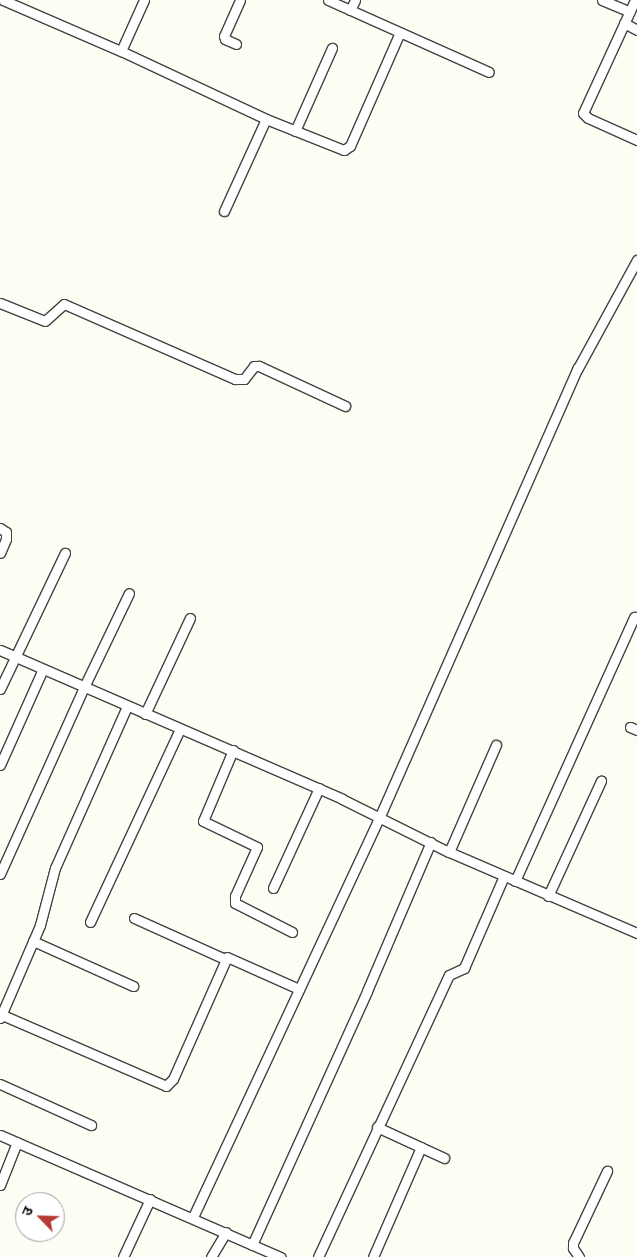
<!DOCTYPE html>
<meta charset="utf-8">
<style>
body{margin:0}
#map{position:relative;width:637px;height:1257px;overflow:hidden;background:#fefdf3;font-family:"Playfair Display","Noto Sans Devanagari",serif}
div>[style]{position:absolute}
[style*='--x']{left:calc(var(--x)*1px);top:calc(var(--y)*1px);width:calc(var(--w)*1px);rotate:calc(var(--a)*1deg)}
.roads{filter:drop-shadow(1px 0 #424242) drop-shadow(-1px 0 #424242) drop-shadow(0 1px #424242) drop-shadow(0 -1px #424242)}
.street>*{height:9px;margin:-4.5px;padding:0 4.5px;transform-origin:4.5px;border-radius:4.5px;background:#fff}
span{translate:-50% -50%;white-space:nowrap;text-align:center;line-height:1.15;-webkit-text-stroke:5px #fff;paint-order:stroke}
.north{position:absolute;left:15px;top:1192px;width:50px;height:50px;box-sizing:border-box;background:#fff;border:1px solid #9f9f9f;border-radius:50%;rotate:294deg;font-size:14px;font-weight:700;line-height:20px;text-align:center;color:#0f0f0f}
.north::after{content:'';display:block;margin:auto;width:18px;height:22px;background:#b53b32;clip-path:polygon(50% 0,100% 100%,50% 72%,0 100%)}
</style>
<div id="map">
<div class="roads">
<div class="street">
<i style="--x:3;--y:0;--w:129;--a:23.4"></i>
<i style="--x:121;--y:51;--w:160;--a:25.1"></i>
<i style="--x:266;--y:119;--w:84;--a:21.7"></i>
<i style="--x:344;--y:150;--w:7;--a:-34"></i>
<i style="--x:350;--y:146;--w:124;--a:-66.3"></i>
<i style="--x:328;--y:0;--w:176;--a:24.1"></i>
<i style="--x:602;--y:0;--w:30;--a:23"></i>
<i style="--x:635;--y:0;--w:124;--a:114.7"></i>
<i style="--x:583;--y:113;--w:7;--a:45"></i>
<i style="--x:588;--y:118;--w:54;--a:24.2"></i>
<i style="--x:350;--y:10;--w:11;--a:-63"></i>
<i style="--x:624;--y:23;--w:15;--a:28"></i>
<i style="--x:236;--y:44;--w:12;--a:-156"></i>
<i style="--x:225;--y:39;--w:3;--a:-108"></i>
<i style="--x:224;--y:36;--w:39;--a:-66"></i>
<i style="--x:121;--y:51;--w:56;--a:-65.7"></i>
<i style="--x:295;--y:131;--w:91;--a:-66"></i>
<i style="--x:224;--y:211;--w:101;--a:-65.5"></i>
<i style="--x:0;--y:303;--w:48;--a:21.8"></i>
<i style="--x:45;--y:321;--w:25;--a:-42"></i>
<i style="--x:64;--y:304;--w:187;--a:23.7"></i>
<i style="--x:235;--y:379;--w:9;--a:0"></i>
<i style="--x:244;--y:379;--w:16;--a:-52"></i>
<i style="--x:254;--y:366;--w:5;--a:0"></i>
<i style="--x:259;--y:366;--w:95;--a:24.9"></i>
<i style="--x:0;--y:528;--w:7;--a:34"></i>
<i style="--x:6;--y:532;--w:7;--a:90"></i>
<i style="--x:6;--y:539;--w:15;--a:113"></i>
<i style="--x:0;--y:650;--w:373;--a:23.5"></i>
<i style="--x:342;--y:799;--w:119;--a:26.4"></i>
<i style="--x:449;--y:852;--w:205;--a:23.3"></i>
<i style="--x:0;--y:689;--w:151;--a:-64.5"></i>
<i style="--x:145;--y:714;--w:106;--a:-64.9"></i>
<i style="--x:630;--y:727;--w:8;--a:23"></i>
<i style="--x:233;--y:750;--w:77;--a:112.9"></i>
<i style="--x:203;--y:821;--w:60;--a:25.7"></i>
<i style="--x:257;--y:847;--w:54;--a:114.2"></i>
<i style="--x:235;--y:896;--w:7;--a:90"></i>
<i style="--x:235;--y:903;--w:64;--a:27"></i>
<i style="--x:0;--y:765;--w:105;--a:-65.9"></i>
<i style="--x:449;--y:852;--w:117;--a:-66.3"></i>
<i style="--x:0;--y:874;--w:205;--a:-65.8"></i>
<i style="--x:84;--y:687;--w:104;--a:-64.4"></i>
<i style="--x:515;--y:881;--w:290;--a:-65.7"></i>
<i style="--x:273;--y:888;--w:110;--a:-65.3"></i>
<i style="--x:548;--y:896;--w:127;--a:-65.3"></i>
<i style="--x:134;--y:918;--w:100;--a:24.3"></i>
<i style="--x:90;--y:922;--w:213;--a:-65"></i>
<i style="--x:33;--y:941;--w:110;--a:24.2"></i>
<i style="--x:0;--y:1014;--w:181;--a:23.4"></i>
<i style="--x:166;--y:1086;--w:10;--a:-45"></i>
<i style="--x:173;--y:1079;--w:133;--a:-66.1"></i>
<i style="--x:227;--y:957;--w:79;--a:24"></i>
<i style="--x:0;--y:1018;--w:101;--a:-66.7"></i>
<i style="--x:40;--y:925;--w:59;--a:-75.3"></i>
<i style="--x:55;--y:868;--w:177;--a:-66"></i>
<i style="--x:0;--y:1084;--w:100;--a:24.3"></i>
<i style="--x:377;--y:1127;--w:74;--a:24.8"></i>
<i style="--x:0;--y:1135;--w:306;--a:23.5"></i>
<i style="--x:0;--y:1185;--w:46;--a:-68.4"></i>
<i style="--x:193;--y:1217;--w:442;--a:-65"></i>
<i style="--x:380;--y:816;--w:490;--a:-66.2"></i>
<i style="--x:578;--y:368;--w:123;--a:-61.4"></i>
<i style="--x:252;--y:1245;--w:279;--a:-65.6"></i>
<i style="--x:367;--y:991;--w:162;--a:-66.8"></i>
<i style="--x:123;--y:1257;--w:64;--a:-65"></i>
<i style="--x:211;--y:1257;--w:29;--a:-59"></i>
<i style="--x:318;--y:1257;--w:311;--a:-65.1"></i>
<i style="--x:449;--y:975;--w:17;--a:-25"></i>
<i style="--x:464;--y:968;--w:100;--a:-66.5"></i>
<i style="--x:373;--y:1257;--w:120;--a:-66.4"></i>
<i style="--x:579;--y:1257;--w:11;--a:-124"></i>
<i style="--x:573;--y:1248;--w:5;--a:-90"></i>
<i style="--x:573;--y:1243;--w:80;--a:-64.7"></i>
</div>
</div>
<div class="north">उ</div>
</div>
